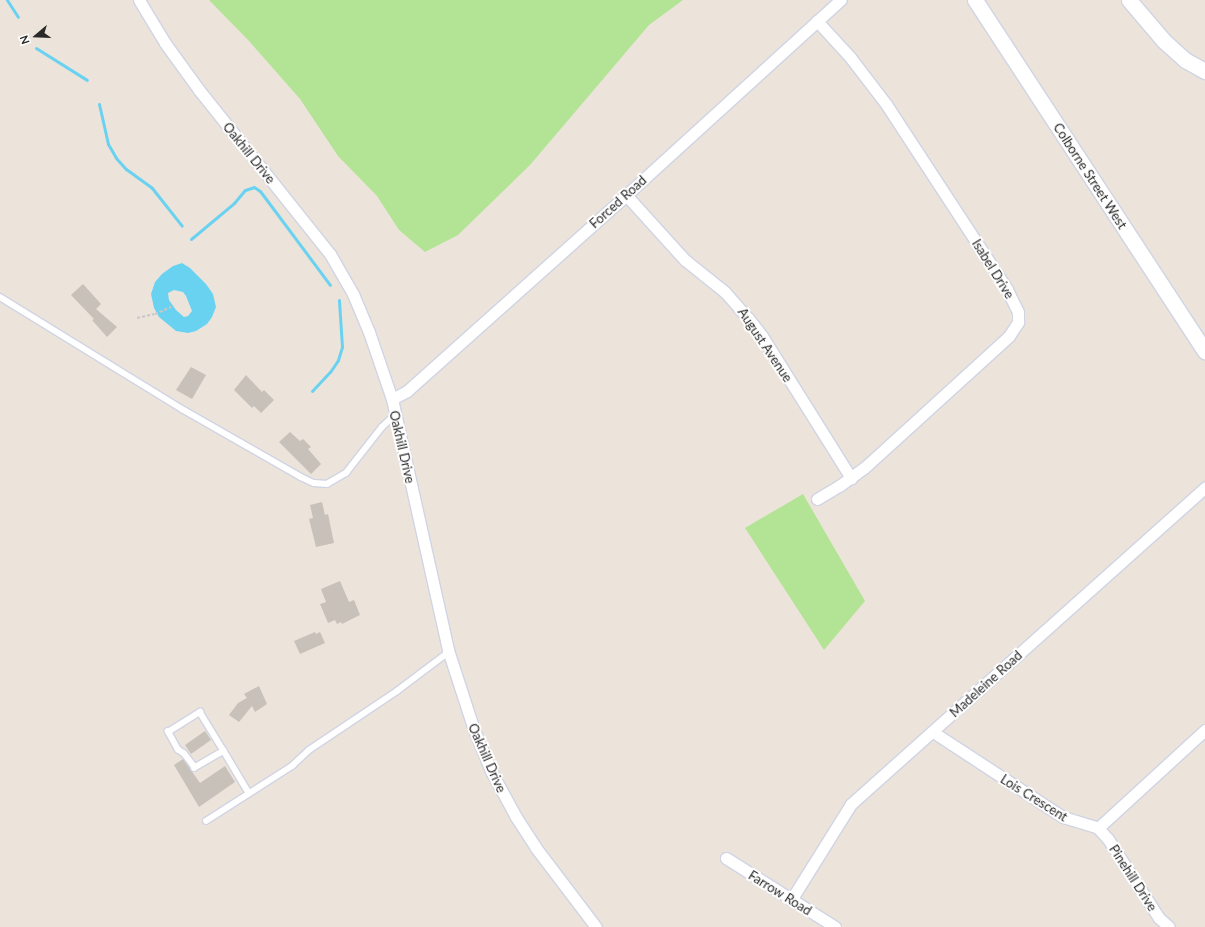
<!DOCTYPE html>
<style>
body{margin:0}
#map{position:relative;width:1205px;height:927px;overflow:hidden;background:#ece4db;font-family:Lato,sans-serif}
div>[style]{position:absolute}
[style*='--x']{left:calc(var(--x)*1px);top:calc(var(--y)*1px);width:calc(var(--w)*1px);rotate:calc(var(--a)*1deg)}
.green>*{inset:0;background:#b3e495}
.water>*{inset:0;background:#6ad2f1}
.stream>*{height:3px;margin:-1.5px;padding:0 1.5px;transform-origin:1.5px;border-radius:1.5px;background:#6ad2f1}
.building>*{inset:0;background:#c7c1ba}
.path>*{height:2px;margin-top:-1px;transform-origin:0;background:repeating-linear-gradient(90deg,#c7c7c7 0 3px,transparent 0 5px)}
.roads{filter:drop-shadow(1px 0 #d0d4e3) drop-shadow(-1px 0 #d0d4e3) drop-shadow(0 1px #d0d4e3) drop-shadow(0 -1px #d0d4e3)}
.service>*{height:5.5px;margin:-2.75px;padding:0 2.75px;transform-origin:2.75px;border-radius:2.75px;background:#fff}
.minor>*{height:11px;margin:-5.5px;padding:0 5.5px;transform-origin:5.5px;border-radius:5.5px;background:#fff}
.secondary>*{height:15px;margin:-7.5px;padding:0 7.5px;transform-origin:7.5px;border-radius:7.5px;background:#fff}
span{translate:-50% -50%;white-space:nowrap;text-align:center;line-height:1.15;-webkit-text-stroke:4px #fff;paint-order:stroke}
.street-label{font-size:13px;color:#292929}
.north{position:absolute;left:16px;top:16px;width:40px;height:40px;-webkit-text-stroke:3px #fff;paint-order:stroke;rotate:251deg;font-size:11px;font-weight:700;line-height:16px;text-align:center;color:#292929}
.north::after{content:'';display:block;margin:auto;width:14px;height:18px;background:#292929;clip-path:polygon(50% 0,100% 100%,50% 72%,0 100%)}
</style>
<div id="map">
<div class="green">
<i style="clip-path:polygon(209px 0,683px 0,649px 25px,530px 165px,458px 235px,425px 252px,399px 230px,377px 196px,338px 156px,300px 99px,249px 41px)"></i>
<i style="clip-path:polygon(803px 494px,865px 601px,824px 650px,745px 528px)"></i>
</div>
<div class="water">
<i style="clip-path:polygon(evenodd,182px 263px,190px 268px,206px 284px,213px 294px,216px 307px,212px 317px,207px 324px,196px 331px,188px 333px,176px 331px,159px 317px,154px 308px,151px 294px,155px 282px,162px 274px,173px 266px,182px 263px,174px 290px,183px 292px,186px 296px,192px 311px,188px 316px,184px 317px,176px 310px,169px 300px,168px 293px,174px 290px)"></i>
</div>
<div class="stream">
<i style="--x:7;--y:0;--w:20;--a:57"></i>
<i style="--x:36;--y:48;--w:60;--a:32.1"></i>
<i style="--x:99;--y:104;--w:41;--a:77.3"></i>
<i style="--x:108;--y:144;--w:16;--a:60"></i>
<i style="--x:116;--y:158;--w:15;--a:48"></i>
<i style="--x:126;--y:169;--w:32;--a:36"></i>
<i style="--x:152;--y:188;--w:48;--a:51.7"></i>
<i style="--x:191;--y:239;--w:56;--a:-39.9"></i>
<i style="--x:234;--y:203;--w:17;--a:-50"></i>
<i style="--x:245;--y:190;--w:9;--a:-18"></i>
<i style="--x:254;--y:187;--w:7;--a:34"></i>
<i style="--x:260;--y:191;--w:117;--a:53.3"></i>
<i style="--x:312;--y:391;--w:26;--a:-47"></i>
<i style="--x:330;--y:372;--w:14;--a:-56"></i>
<i style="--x:338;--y:360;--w:14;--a:-73"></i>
<i style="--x:342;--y:347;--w:47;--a:-93.7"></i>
</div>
<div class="building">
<i style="clip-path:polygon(83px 284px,101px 304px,96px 309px,117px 327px,107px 337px,92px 320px,94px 319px,71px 295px)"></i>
<i style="clip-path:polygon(191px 367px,206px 375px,192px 399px,176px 390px)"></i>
<i style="clip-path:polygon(246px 375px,262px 392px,264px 390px,274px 400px,261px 413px,254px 406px,252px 408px,234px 390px)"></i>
<i style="clip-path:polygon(290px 432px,300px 441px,303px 439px,311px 447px,308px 449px,321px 464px,311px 474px,279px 442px)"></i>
<i style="clip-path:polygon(322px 502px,325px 515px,328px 514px,334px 543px,316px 547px,309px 519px,313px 518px,310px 505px)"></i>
<i style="clip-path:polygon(340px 581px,349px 602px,354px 600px,360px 615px,342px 624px,341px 622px,337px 624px,335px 620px,328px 623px,320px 604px,326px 602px,321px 589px)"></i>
<i style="clip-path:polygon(315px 632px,316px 634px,320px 632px,325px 643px,300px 654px,294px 641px)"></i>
<i style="clip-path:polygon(259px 686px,267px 704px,255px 712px,252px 706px,239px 722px,229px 715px,238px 703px,247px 698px,244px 694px)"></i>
<i style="clip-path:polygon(205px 731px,211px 740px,191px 754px,185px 745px)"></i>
<i style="clip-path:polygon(183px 759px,200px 783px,225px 766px,235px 782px,199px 807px,174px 765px)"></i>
</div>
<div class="path">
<i style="--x:137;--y:318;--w:18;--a:-13"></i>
<i style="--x:155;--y:314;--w:20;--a:-24"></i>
</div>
<div class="roads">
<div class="service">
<i style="--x:0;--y:297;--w:214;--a:31.6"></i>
<i style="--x:182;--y:409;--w:137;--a:29.7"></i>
<i style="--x:301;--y:477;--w:14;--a:25"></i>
<i style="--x:314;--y:483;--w:13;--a:4"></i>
<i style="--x:327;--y:484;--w:22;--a:-30"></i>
<i style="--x:346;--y:473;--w:58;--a:-52"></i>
<i style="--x:382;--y:427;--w:18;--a:-43"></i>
<i style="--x:224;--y:751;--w:34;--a:150"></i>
<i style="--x:195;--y:768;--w:18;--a:-128"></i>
<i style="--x:184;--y:754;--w:7;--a:-146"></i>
<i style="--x:178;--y:750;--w:21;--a:-119"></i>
<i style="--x:168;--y:732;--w:38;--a:-32"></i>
<i style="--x:200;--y:712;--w:46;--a:58.4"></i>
<i style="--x:224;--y:751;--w:49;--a:59.2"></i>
<i style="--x:206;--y:821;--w:102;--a:-32.6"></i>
<i style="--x:292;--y:766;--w:23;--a:-43"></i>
<i style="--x:309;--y:750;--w:106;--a:-33.8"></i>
<i style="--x:397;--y:691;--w:65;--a:-36.9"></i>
</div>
<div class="minor">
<i style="--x:139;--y:0;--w:50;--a:58.8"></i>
<i style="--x:165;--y:43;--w:58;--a:54.1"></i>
<i style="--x:199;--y:90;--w:210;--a:51.4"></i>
<i style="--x:330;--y:254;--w:46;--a:60.1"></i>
<i style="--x:353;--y:294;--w:41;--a:67.2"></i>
<i style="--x:369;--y:332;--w:71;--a:71.1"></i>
<i style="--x:392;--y:399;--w:257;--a:77.4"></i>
<i style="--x:448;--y:650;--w:81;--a:72"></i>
<i style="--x:473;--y:727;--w:48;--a:67.8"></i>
<i style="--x:491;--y:771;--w:52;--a:61.5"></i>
<i style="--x:516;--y:817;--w:37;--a:57"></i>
<i style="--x:536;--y:848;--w:99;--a:52.8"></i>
<i style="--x:626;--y:195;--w:88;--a:47.8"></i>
<i style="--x:685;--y:260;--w:51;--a:38.7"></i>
<i style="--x:725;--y:292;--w:35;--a:49"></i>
<i style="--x:748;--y:318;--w:23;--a:52"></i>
<i style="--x:762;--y:336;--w:168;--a:57.9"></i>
<i style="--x:392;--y:399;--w:17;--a:-28"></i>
<i style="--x:407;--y:391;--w:294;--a:-41.8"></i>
<i style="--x:626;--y:195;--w:290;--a:-42.3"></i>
<i style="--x:817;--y:499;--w:26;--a:-31"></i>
<i style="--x:839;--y:486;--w:31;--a:-36"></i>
<i style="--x:864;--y:468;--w:196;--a:-42.3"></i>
<i style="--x:1009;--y:336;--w:17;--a:-57"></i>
<i style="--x:1018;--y:322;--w:10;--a:-90"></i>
<i style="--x:1018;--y:312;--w:25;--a:-116"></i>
<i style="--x:1007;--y:289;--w:221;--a:-123.2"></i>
<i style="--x:886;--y:104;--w:59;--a:-127.5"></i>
<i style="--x:850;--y:57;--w:49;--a:-132.5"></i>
<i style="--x:933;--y:732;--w:155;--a:33.2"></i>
<i style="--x:1063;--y:817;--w:37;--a:17"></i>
<i style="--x:1098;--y:828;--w:15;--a:48"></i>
<i style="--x:1108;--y:839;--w:94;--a:57.2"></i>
<i style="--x:1159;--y:918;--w:13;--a:42"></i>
<i style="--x:1098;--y:828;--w:145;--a:-42.5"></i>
<i style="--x:726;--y:858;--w:129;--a:32.3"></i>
<i style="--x:791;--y:900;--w:113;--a:-58"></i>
<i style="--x:851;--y:804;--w:475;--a:-41.8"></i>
</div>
<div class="secondary">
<i style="--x:975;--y:0;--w:420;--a:56.8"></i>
<i style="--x:1129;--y:0;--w:54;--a:49.5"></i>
<i style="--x:1164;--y:41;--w:28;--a:42"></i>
<i style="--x:1185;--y:60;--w:23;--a:29"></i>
</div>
</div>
<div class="street-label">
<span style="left:249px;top:153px;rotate:51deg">Oakhill Drive</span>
<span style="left:1090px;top:176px;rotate:57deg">Colborne Street West</span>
<span style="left:618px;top:202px;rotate:-42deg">Forced Road</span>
<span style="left:993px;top:269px;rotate:58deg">Isabel Drive</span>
<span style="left:765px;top:345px;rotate:56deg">August Avenue</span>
<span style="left:402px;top:447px;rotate:77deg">Oakhill Drive</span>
<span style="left:986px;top:684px;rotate:-42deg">Madeleine Road</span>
<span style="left:487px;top:758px;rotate:66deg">Oakhill Drive</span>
<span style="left:1034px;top:798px;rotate:32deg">Lois Crescent</span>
<span style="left:1133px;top:878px;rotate:57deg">Pinehill Drive</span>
<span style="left:780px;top:893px;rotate:32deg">Farrow Road</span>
</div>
<div class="north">N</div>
</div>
